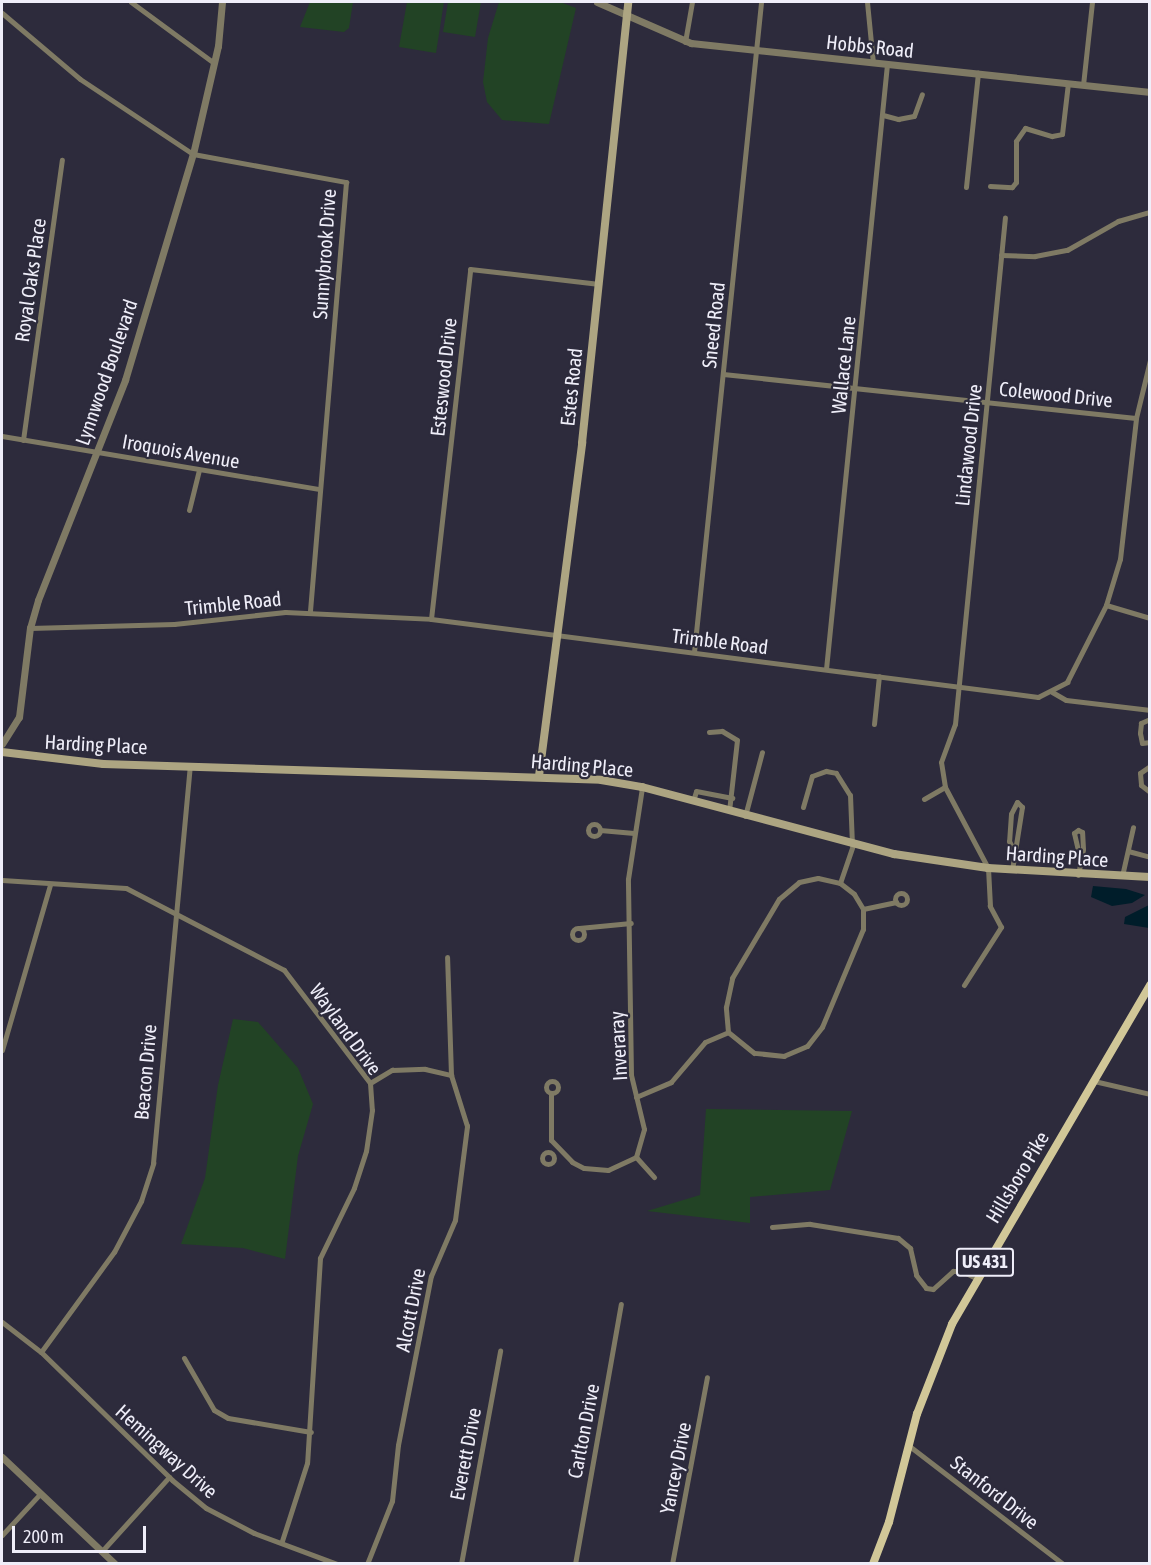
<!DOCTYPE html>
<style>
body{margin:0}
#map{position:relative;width:1151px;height:1565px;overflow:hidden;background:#2d2b3c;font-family:"Asap Condensed",sans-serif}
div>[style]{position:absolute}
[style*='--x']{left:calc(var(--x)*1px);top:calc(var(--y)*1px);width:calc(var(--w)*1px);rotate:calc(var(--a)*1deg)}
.green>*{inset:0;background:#224325}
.water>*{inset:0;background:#001d2a}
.minor>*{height:5px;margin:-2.5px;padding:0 2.5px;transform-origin:2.5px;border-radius:2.5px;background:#7f7a64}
.minor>.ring{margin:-2.5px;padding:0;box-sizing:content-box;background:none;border:5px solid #7f7a64;border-radius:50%}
.tertiary>*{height:7px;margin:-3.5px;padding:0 3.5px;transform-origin:3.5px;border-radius:3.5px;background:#7f7a64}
.secondary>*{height:8px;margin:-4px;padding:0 4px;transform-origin:4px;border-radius:4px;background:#ada582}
.primary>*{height:8px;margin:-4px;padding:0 4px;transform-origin:4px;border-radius:4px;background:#d1c798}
span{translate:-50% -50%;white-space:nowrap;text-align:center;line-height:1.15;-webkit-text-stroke:4.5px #2d2b3c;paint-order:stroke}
.shield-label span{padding:2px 4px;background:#2d2b3c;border:2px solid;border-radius:4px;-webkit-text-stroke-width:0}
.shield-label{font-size:18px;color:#efeef9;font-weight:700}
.street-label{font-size:20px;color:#efeef9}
.frame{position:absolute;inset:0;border:3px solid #efeef9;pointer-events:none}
.scale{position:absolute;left:12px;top:1526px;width:134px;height:27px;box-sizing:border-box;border:3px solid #efeef9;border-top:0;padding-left:8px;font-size:18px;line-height:21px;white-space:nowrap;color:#efeef9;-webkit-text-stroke:4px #2d2b3c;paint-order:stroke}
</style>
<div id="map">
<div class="green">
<i style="clip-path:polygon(310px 2px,353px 2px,349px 28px,344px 32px,300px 27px)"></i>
<i style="clip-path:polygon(407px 2px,444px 2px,436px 53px,399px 47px)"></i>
<i style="clip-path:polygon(448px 2px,481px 2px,475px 37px,443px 32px)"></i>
<i style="clip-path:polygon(499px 2px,560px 2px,576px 8px,549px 124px,502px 120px,487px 102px,483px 82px,488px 38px)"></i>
<i style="clip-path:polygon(233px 1019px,258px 1022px,298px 1068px,313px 1104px,298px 1156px,285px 1259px,243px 1248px,181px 1244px,205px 1178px,218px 1085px)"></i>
<i style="clip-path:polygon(706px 1109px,852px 1111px,830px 1190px,750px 1197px,750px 1223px,647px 1211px,700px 1195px)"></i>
</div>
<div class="water">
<i style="clip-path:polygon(1093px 886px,1126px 889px,1145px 895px,1132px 903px,1112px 906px,1091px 897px)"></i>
<i style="clip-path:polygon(1149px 905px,1149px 928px,1124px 924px,1125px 917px)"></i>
</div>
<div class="minor">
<i style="--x:131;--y:2;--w:103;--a:36.3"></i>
<i style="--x:867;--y:2;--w:61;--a:84.4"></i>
<i style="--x:2;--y:13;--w:102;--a:40.2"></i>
<i style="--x:80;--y:79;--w:136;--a:33.6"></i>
<i style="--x:193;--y:154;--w:156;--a:10.4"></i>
<i style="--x:346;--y:182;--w:432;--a:94.8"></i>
<i style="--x:685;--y:42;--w:41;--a:-80.1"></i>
<i style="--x:1083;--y:85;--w:83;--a:-83.8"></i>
<i style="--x:883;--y:115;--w:16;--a:15"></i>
<i style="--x:898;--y:119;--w:16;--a:-11"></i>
<i style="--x:914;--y:116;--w:23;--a:-70"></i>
<i style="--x:990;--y:186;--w:22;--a:3"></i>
<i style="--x:1012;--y:187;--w:6;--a:-51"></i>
<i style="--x:1016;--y:182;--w:41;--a:-90"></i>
<i style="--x:1016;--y:141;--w:16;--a:-55"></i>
<i style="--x:1025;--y:128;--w:28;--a:17"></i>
<i style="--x:1052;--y:136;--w:10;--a:-11"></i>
<i style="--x:1062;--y:134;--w:51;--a:-83.3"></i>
<i style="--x:966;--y:187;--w:115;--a:-84"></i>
<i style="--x:1001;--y:255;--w:34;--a:2"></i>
<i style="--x:1035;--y:256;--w:33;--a:-11"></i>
<i style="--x:1067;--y:250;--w:59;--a:-29.6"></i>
<i style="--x:1118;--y:221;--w:33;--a:-16"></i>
<i style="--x:723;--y:374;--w:415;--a:6.1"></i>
<i style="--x:2;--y:436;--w:322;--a:9.5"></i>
<i style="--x:23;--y:440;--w:283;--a:-82.1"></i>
<i style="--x:189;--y:510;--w:41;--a:-76"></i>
<i style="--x:1106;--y:605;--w:46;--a:16.5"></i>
<i style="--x:431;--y:619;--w:352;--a:-83.6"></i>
<i style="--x:470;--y:269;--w:130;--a:6.6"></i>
<i style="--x:30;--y:628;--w:144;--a:-1.6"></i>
<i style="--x:174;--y:624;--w:112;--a:-6.2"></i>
<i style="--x:285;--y:612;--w:146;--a:2.7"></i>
<i style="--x:431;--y:619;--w:612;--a:7.32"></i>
<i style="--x:1038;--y:697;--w:33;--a:-27"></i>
<i style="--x:1067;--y:682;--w:86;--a:-63.1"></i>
<i style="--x:1106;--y:605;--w:48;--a:-73.1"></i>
<i style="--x:1120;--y:559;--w:142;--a:-83.5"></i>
<i style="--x:1136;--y:418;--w:60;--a:-76.4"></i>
<i style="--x:694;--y:652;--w:653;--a:-84.11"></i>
<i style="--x:826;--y:669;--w:608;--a:-84.24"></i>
<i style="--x:1052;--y:692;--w:16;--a:30"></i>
<i style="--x:1066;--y:700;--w:85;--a:6.8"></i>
<i style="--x:1150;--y:719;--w:10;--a:156"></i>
<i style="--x:1141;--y:723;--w:10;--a:96"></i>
<i style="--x:1140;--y:733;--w:10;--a:79"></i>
<i style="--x:1142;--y:743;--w:8;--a:-7"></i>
<i style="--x:874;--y:724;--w:48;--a:-84.1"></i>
<i style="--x:709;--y:732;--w:13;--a:-4"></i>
<i style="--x:722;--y:731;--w:17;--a:31"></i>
<i style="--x:737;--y:740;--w:71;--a:96.4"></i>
<i style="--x:1150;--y:766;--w:12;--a:145"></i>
<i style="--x:1140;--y:773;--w:12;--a:85"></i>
<i style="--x:1141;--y:785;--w:11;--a:38"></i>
<i style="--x:924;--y:799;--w:24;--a:-30"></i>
<i style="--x:693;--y:801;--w:10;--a:-73"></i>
<i style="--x:696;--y:791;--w:37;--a:11"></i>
<i style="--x:803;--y:807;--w:32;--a:-74"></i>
<i style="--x:812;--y:776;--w:15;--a:-20"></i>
<i style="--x:826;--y:771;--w:10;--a:11"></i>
<i style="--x:836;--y:773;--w:26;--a:58"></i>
<i style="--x:850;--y:795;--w:50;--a:87.7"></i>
<i style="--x:745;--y:816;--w:66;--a:-75.1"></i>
<i class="ring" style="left:588px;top:824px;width:7px;height:7px"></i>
<i style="--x:600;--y:830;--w:34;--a:5"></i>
<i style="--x:1128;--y:851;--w:23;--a:15"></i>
<i style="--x:1012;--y:870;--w:64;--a:-81"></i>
<i style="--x:1022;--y:807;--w:7;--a:-135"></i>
<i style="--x:1017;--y:802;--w:13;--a:117"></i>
<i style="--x:1011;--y:814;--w:27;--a:94"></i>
<i style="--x:1009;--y:841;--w:9;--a:63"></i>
<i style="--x:1078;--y:875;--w:26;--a:-79"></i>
<i style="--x:1083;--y:849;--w:17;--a:-93"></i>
<i style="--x:1082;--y:832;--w:4;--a:-153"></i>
<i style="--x:1078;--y:830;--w:5;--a:143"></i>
<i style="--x:1074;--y:833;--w:23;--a:77"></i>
<i style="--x:1122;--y:876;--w:50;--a:-77.3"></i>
<i style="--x:818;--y:878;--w:23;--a:13"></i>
<i style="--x:840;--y:883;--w:18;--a:38"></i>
<i style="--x:854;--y:894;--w:17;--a:59"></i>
<i style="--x:863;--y:909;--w:20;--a:90"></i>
<i style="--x:863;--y:929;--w:106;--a:112.7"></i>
<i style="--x:822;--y:1027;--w:24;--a:128"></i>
<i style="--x:807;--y:1046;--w:25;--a:157"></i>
<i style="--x:784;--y:1056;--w:30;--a:-174"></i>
<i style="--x:754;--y:1053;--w:33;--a:-141"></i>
<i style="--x:728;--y:1032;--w:25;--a:-95"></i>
<i style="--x:726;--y:1007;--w:30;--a:-78"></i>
<i style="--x:732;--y:978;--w:92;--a:-59.3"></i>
<i style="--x:779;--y:899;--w:26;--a:-40"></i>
<i style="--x:799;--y:882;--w:19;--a:-12"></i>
<i style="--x:2;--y:880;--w:124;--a:3.7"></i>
<i style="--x:126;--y:888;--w:178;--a:27.4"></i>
<i style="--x:284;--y:970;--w:142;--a:52.7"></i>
<i style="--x:370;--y:1083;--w:27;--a:86"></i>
<i style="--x:372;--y:1110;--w:41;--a:98.3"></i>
<i style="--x:366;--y:1151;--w:39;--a:108"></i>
<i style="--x:354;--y:1188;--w:78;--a:115.9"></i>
<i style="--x:320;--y:1258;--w:205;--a:93.6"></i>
<i style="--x:307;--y:1463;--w:82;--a:107.8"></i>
<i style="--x:840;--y:883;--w:40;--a:-71.1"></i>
<i class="ring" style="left:895px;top:893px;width:7px;height:7px"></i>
<i style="--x:863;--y:909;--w:34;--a:-12"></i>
<i style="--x:579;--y:928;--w:52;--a:-5.5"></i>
<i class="ring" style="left:572px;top:928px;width:7px;height:7px"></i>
<i style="--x:964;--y:985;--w:69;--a:-57.5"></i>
<i style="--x:1001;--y:927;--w:24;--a:-118"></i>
<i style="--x:990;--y:906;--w:38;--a:-93"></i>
<i style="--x:988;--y:868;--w:92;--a:-118"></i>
<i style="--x:945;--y:787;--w:25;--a:-99"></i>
<i style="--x:941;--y:762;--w:40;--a:-69.8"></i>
<i style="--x:955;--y:724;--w:509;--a:-84.37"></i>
<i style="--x:2;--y:1050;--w:172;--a:-73.8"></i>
<i style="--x:1094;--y:1081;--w:57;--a:13.1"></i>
<i class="ring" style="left:546px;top:1081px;width:7px;height:7px"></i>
<i style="--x:370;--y:1083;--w:26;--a:-31"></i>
<i style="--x:392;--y:1070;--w:33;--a:-2"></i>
<i style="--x:425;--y:1069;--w:27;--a:13"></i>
<i style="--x:551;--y:1093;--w:47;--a:90"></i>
<i style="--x:551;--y:1140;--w:30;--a:46"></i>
<i style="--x:572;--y:1162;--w:13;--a:27"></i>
<i style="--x:584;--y:1168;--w:24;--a:5"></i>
<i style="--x:608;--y:1170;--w:31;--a:-25"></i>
<i style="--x:636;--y:1157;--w:29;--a:-74"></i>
<i style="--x:644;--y:1129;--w:56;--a:-103.5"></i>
<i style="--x:631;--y:1075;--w:196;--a:-90.9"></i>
<i style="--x:628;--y:879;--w:93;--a:-81.3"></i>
<i style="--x:636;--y:1097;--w:38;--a:-23"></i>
<i style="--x:671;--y:1082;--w:52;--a:-49.6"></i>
<i style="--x:705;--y:1042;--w:25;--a:-23"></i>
<i class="ring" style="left:542px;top:1152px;width:7px;height:7px"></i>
<i style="--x:636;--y:1157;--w:27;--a:48"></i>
<i style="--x:772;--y:1227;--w:38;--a:-5"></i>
<i style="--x:810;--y:1224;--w:89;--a:9"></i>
<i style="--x:898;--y:1238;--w:16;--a:40"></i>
<i style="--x:910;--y:1248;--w:28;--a:77"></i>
<i style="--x:916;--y:1275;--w:16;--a:52"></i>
<i style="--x:926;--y:1288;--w:7;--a:8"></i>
<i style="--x:933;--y:1289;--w:27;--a:-42"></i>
<i style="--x:953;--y:1271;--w:9;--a:0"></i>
<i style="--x:962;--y:1271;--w:16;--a:27"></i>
<i style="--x:2;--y:1322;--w:49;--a:37.6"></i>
<i style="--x:41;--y:1352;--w:183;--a:44.3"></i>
<i style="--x:172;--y:1480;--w:44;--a:39.5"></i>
<i style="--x:206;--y:1508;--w:54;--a:27.5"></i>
<i style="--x:254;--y:1533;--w:89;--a:20.5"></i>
<i style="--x:41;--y:1352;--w:124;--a:-53.9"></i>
<i style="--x:114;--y:1252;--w:58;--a:-62.1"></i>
<i style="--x:141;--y:1201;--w:40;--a:-72"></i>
<i style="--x:153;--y:1163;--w:399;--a:-84.7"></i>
<i style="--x:184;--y:1358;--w:60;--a:60"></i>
<i style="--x:214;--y:1410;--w:16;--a:30"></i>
<i style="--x:228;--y:1418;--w:84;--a:9.6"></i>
<i style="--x:908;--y:1445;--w:195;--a:37.5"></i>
<i style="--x:2;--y:1535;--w:56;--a:-47.2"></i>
<i style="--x:102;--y:1551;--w:100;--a:-47.8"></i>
<i style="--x:367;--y:1564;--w:68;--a:-68.4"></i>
<i style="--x:392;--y:1501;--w:56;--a:-83.9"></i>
<i style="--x:398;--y:1445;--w:172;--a:-79"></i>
<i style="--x:431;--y:1276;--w:61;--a:-66.8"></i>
<i style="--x:455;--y:1220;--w:95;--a:-82.7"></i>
<i style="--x:467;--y:1126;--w:53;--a:-107.4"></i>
<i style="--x:451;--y:1075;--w:118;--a:-91.9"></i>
<i style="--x:461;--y:1564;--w:217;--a:-79.6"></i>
<i style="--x:575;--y:1564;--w:264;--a:-80"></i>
<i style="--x:672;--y:1564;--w:190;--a:-79.4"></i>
</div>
<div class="tertiary">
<i style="--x:597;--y:2;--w:103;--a:23.6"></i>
<i style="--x:691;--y:43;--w:462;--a:6.1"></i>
<i style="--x:2;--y:744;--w:32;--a:-58"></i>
<i style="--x:19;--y:717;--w:90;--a:-83"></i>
<i style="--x:30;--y:628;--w:29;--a:-74"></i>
<i style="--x:38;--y:600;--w:237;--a:-68.4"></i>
<i style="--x:125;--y:380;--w:236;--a:-73.3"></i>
<i style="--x:193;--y:154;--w:111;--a:-77"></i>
<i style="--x:218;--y:46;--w:44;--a:-84.8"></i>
<i style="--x:2;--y:1457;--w:156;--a:43.4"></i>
</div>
<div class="secondary">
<i style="--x:2;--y:752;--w:102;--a:6.8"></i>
<i style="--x:103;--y:764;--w:498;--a:1.8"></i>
<i style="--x:601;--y:780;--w:42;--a:9.7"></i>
<i style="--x:642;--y:787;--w:261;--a:14.9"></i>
<i style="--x:894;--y:854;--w:95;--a:8.5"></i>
<i style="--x:988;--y:868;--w:162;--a:3.2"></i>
<i style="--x:539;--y:776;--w:336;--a:-82.6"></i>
<i style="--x:582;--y:443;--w:443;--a:-84"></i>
</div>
<div class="primary">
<i style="--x:873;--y:1564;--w:45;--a:-69.1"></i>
<i style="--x:889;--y:1522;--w:112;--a:-75.5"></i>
<i style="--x:917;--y:1414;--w:97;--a:-68.7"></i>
<i style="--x:952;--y:1324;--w:393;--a:-59.7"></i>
</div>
<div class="shield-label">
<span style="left:985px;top:1262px">US 431</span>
</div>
<div class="street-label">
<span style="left:870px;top:46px;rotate:6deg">Hobbs Road</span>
<span style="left:324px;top:254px;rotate:-86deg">Sunnybrook Drive</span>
<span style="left:30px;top:280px;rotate:-82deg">Royal Oaks Place</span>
<span style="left:713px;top:325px;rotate:-84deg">Sneed Road</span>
<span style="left:843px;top:365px;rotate:-84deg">Wallace Lane</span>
<span style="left:106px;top:372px;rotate:-71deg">Lynnwood Boulevard</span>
<span style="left:443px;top:377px;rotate:-84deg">Esteswood Drive</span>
<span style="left:571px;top:387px;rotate:-84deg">Estes Road</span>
<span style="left:1056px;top:394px;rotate:6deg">Colewood Drive</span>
<span style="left:968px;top:445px;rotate:-84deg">Lindawood Drive</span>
<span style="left:181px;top:451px;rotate:10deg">Iroquois Avenue</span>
<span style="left:233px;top:603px;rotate:-6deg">Trimble Road</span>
<span style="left:720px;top:641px;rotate:7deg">Trimble Road</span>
<span style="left:96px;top:744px;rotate:3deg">Harding Place</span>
<span style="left:582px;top:765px;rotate:5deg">Harding Place</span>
<span style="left:1057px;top:856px;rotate:4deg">Harding Place</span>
<span style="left:346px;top:1029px;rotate:54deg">Wayland Drive</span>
<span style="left:618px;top:1046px;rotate:-93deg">Inveraray</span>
<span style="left:145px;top:1072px;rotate:-85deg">Beacon Drive</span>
<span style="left:1017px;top:1177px;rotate:-59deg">Hillsboro Pike</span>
<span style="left:410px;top:1310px;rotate:-79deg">Alcott Drive</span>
<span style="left:583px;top:1431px;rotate:-79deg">Carlton Drive</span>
<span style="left:167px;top:1451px;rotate:42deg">Hemingway Drive</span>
<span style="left:465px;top:1454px;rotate:-79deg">Everett Drive</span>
<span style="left:675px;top:1468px;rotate:-79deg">Yancey Drive</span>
<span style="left:995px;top:1492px;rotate:38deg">Stanford Drive</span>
</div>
<div class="frame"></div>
<div class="scale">200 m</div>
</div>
